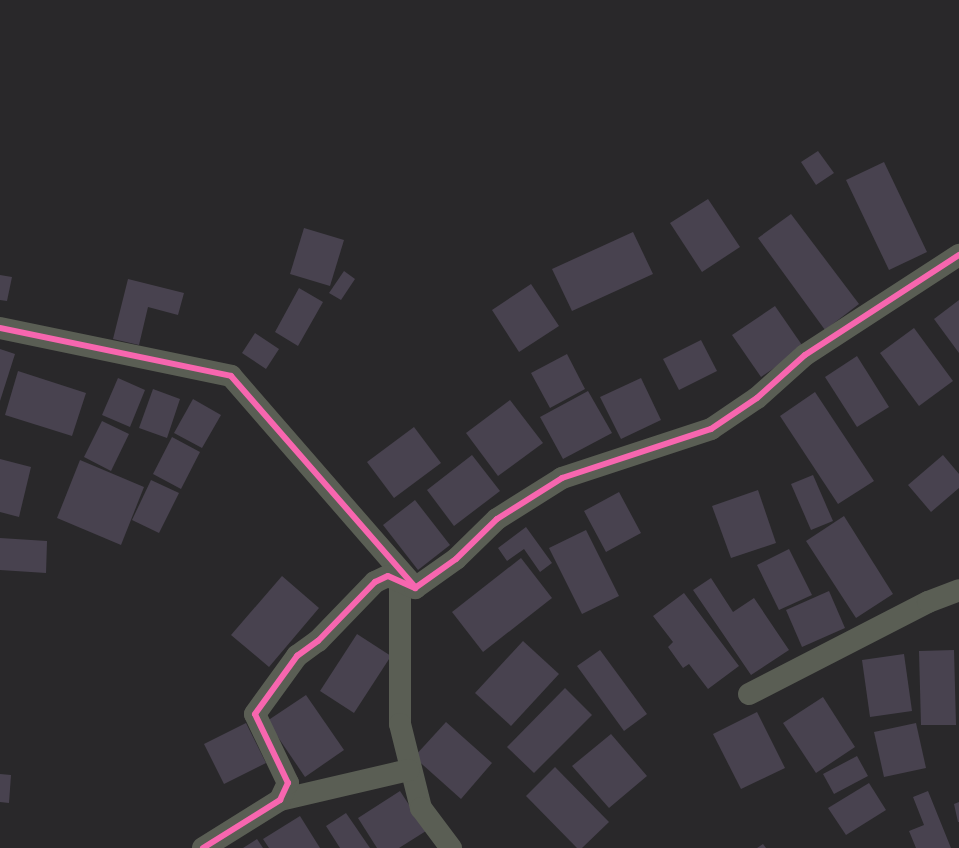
<!DOCTYPE html>
<style>
body{margin:0}
#map{position:relative;width:959px;height:848px;overflow:hidden;background:#29282a;font-family:Figtree,sans-serif}
div>[style]{position:absolute}
[style*='--x']{left:calc(var(--x)*1px);top:calc(var(--y)*1px);width:calc(var(--w)*1px);rotate:calc(var(--a)*1deg)}
.building>*{inset:0;background:#48424f}
.minor>*{height:22px;margin:-11px;padding:0 11px;transform-origin:11px;border-radius:11px;background:#5a5e54}
.cycleway>*{height:6px;margin:-3px;padding:0 3px;transform-origin:3px;border-radius:3px;background:#f766af}
span{translate:-50% -50%;white-space:nowrap;text-align:center;line-height:1.15;-webkit-text-stroke:3.5px #29272b;paint-order:stroke}
</style>
<div id="map">
<div class="building">
<i style="clip-path:polygon(818px 151px,834px 173px,816px 185px,801px 162px)"></i>
<i style="clip-path:polygon(884px 162px,927px 252px,889px 270px,846px 180px)"></i>
<i style="clip-path:polygon(708px 199px,740px 247px,702px 272px,670px 223px)"></i>
<i style="clip-path:polygon(791px 214px,859px 304px,825px 330px,758px 238px)"></i>
<i style="clip-path:polygon(304px 228px,344px 240px,330px 286px,290px 274px)"></i>
<i style="clip-path:polygon(633px 232px,653px 274px,572px 311px,552px 269px)"></i>
<i style="clip-path:polygon(344px 271px,355px 279px,341px 300px,329px 293px)"></i>
<i style="clip-path:polygon(0 275px,12px 277px,7px 301px,0 300px)"></i>
<i style="clip-path:polygon(128px 279px,184px 293px,178px 315px,148px 307px,139px 345px,113px 339px)"></i>
<i style="clip-path:polygon(531px 284px,559px 326px,519px 352px,492px 310px)"></i>
<i style="clip-path:polygon(299px 288px,323px 302px,298px 346px,275px 332px)"></i>
<i style="clip-path:polygon(959px 300px,959px 353px,934px 319px)"></i>
<i style="clip-path:polygon(775px 306px,804px 348px,761px 377px,732px 335px)"></i>
<i style="clip-path:polygon(914px 328px,953px 381px,919px 406px,880px 353px)"></i>
<i style="clip-path:polygon(255px 333px,279px 349px,266px 369px,242px 353px)"></i>
<i style="clip-path:polygon(701px 340px,717px 371px,679px 390px,663px 359px)"></i>
<i style="clip-path:polygon(0 349px,15px 354px,0 401px)"></i>
<i style="clip-path:polygon(567px 354px,585px 389px,550px 408px,531px 373px)"></i>
<i style="clip-path:polygon(857px 356px,889px 407px,857px 427px,825px 377px)"></i>
<i style="clip-path:polygon(18px 371px,86px 393px,72px 436px,5px 415px)"></i>
<i style="clip-path:polygon(118px 378px,145px 390px,130px 427px,102px 415px)"></i>
<i style="clip-path:polygon(641px 378px,661px 420px,621px 439px,600px 397px)"></i>
<i style="clip-path:polygon(153px 389px,180px 399px,167px 438px,139px 428px)"></i>
<i style="clip-path:polygon(588px 391px,612px 433px,563px 459px,540px 417px)"></i>
<i style="clip-path:polygon(815px 392px,874px 481px,838px 504px,780px 416px)"></i>
<i style="clip-path:polygon(193px 399px,221px 415px,202px 448px,174px 433px)"></i>
<i style="clip-path:polygon(510px 400px,543px 443px,498px 476px,466px 433px)"></i>
<i style="clip-path:polygon(102px 421px,129px 434px,111px 471px,84px 457px)"></i>
<i style="clip-path:polygon(414px 427px,441px 463px,394px 498px,367px 462px)"></i>
<i style="clip-path:polygon(172px 437px,200px 452px,181px 489px,153px 474px)"></i>
<i style="clip-path:polygon(472px 455px,500px 491px,454px 526px,427px 490px)"></i>
<i style="clip-path:polygon(943px 455px,959px 474px,959px 488px,931px 512px,908px 485px)"></i>
<i style="clip-path:polygon(0 459px,31px 467px,19px 517px,0 512px)"></i>
<i style="clip-path:polygon(80px 460px,144px 487px,121px 545px,57px 518px)"></i>
<i style="clip-path:polygon(813px 475px,833px 521px,811px 530px,791px 484px)"></i>
<i style="clip-path:polygon(151px 480px,179px 493px,159px 533px,132px 520px)"></i>
<i style="clip-path:polygon(758px 490px,776px 543px,731px 558px,712px 506px)"></i>
<i style="clip-path:polygon(619px 492px,641px 533px,606px 552px,584px 511px)"></i>
<i style="clip-path:polygon(415px 500px,450px 545px,418px 570px,383px 525px)"></i>
<i style="clip-path:polygon(844px 516px,893px 594px,856px 618px,806px 541px)"></i>
<i style="clip-path:polygon(526px 527px,552px 563px,540px 572px,524px 549px,507px 561px,498px 548px)"></i>
<i style="clip-path:polygon(586px 530px,619px 596px,582px 614px,549px 548px)"></i>
<i style="clip-path:polygon(0 538px,47px 541px,46px 573px,0 570px)"></i>
<i style="clip-path:polygon(789px 549px,812px 595px,779px 610px,757px 565px)"></i>
<i style="clip-path:polygon(521px 558px,552px 598px,483px 652px,452px 612px)"></i>
<i style="clip-path:polygon(282px 576px,319px 608px,269px 667px,231px 635px)"></i>
<i style="clip-path:polygon(711px 578px,733px 612px,754px 598px,789px 650px,751px 675px,693px 590px)"></i>
<i style="clip-path:polygon(829px 591px,845px 628px,802px 647px,786px 610px)"></i>
<i style="clip-path:polygon(684px 593px,739px 666px,708px 689px,689px 664px,683px 668px,668px 647px,673px 642px,653px 616px)"></i>
<i style="clip-path:polygon(357px 634px,391px 656px,354px 713px,320px 691px)"></i>
<i style="clip-path:polygon(523px 641px,559px 674px,511px 726px,475px 693px)"></i>
<i style="clip-path:polygon(600px 650px,647px 714px,624px 731px,577px 666px)"></i>
<i style="clip-path:polygon(954px 650px,956px 725px,921px 725px,919px 651px)"></i>
<i style="clip-path:polygon(904px 654px,912px 711px,870px 717px,862px 660px)"></i>
<i style="clip-path:polygon(565px 688px,592px 715px,534px 773px,507px 747px)"></i>
<i style="clip-path:polygon(306px 695px,344px 750px,305px 777px,267px 721px)"></i>
<i style="clip-path:polygon(823px 697px,855px 747px,816px 773px,783px 723px)"></i>
<i style="clip-path:polygon(757px 712px,785px 768px,741px 789px,713px 734px)"></i>
<i style="clip-path:polygon(446px 722px,492px 763px,461px 799px,414px 757px)"></i>
<i style="clip-path:polygon(246px 723px,266px 763px,224px 784px,204px 744px)"></i>
<i style="clip-path:polygon(916px 723px,926px 768px,884px 777px,874px 732px)"></i>
<i style="clip-path:polygon(611px 734px,647px 776px,609px 808px,572px 766px)"></i>
<i style="clip-path:polygon(857px 756px,868px 776px,834px 794px,823px 774px)"></i>
<i style="clip-path:polygon(555px 767px,609px 822px,582px 848px,577px 848px,526px 796px)"></i>
<i style="clip-path:polygon(0 774px,11px 775px,9px 803px,0 802px)"></i>
<i style="clip-path:polygon(869px 783px,886px 810px,846px 835px,828px 808px)"></i>
<i style="clip-path:polygon(400px 791px,426px 831px,399px 848px,377px 848px,358px 818px)"></i>
<i style="clip-path:polygon(928px 791px,951px 848px,916px 848px,909px 831px,924px 825px,913px 797px)"></i>
<i style="clip-path:polygon(959px 802px,959px 822px,958px 822px,954px 804px)"></i>
<i style="clip-path:polygon(346px 813px,370px 848px,340px 848px,326px 826px)"></i>
<i style="clip-path:polygon(300px 816px,320px 848px,269px 848px,263px 839px)"></i>
<i style="clip-path:polygon(257px 839px,263px 848px,243px 848px)"></i>
<i style="clip-path:polygon(763px 844px,766px 848px,757px 848px)"></i>
</div>
<div class="minor">
<i style="--x:0;--y:328;--w:236;--a:11.7"></i>
<i style="--x:231;--y:376;--w:274;--a:49"></i>
<i style="--x:400;--y:582;--w:142;--a:90"></i>
<i style="--x:400;--y:724;--w:87;--a:76"></i>
<i style="--x:421;--y:808;--w:50;--a:53.1"></i>
<i style="--x:749;--y:694;--w:201;--a:-27.2"></i>
<i style="--x:928;--y:602;--w:33;--a:-21"></i>
<i style="--x:280;--y:800;--w:132;--a:-13.1"></i>
<i style="--x:203;--y:848;--w:91;--a:-31.9"></i>
<i style="--x:280;--y:800;--w:19;--a:-65"></i>
<i style="--x:288;--y:783;--w:76;--a:-115.6"></i>
<i style="--x:255;--y:714;--w:72;--a:-54.1"></i>
<i style="--x:297;--y:656;--w:26;--a:-36"></i>
<i style="--x:318;--y:641;--w:82;--a:-46"></i>
<i style="--x:375;--y:582;--w:14;--a:-25"></i>
<i style="--x:388;--y:576;--w:30;--a:24"></i>
<i style="--x:415;--y:588;--w:50;--a:-35.3"></i>
<i style="--x:456;--y:559;--w:57;--a:-44.3"></i>
<i style="--x:497;--y:519;--w:77;--a:-32.2"></i>
<i style="--x:562;--y:478;--w:157;--a:-18.2"></i>
<i style="--x:711;--y:429;--w:55;--a:-34"></i>
<i style="--x:757;--y:398;--w:64;--a:-41.9"></i>
<i style="--x:805;--y:355;--w:184;--a:-33"></i>
</div>
<div class="cycleway">
<i style="--x:0;--y:328;--w:236;--a:11.7"></i>
<i style="--x:231;--y:376;--w:279;--a:48.9"></i>
<i style="--x:203;--y:848;--w:91;--a:-31.9"></i>
<i style="--x:280;--y:800;--w:19;--a:-65"></i>
<i style="--x:288;--y:783;--w:76;--a:-115.6"></i>
<i style="--x:255;--y:714;--w:72;--a:-54.1"></i>
<i style="--x:297;--y:656;--w:26;--a:-36"></i>
<i style="--x:318;--y:641;--w:82;--a:-46"></i>
<i style="--x:375;--y:582;--w:14;--a:-25"></i>
<i style="--x:388;--y:576;--w:30;--a:24"></i>
<i style="--x:415;--y:588;--w:50;--a:-35.3"></i>
<i style="--x:456;--y:559;--w:57;--a:-44.3"></i>
<i style="--x:497;--y:519;--w:77;--a:-32.2"></i>
<i style="--x:562;--y:478;--w:157;--a:-18.2"></i>
<i style="--x:711;--y:429;--w:55;--a:-34"></i>
<i style="--x:757;--y:398;--w:64;--a:-41.9"></i>
<i style="--x:805;--y:355;--w:184;--a:-33"></i>
</div>
</div>
